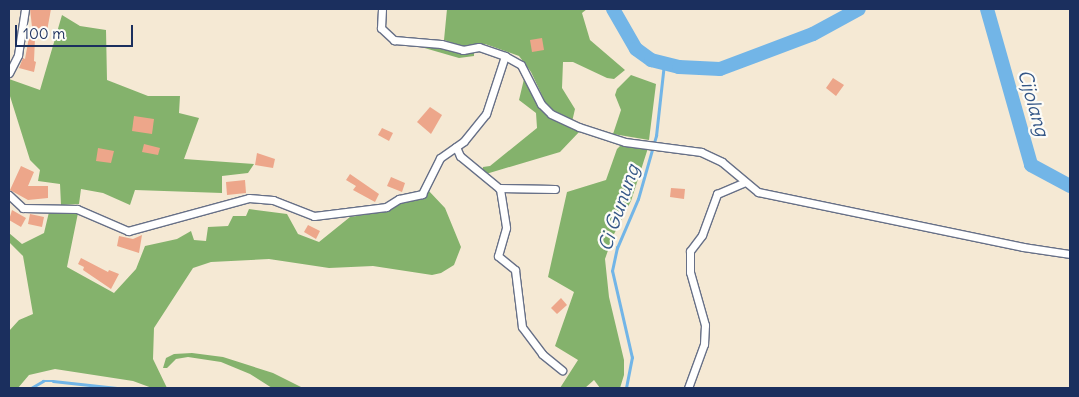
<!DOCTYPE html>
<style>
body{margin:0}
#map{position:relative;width:1079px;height:397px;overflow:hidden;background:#f5e9d4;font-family:Delius,sans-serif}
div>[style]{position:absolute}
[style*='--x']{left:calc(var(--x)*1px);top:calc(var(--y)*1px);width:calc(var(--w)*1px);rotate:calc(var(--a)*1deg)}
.forest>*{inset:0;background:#84b26c}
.stream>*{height:2.5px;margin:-1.25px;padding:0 1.25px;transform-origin:1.25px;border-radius:1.25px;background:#72b5e7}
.river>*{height:14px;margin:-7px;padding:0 7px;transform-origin:7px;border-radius:7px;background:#72b5e7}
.building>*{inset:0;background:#eda68a}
.roads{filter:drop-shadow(1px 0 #677087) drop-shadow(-1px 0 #677087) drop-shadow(0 1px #677087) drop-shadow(0 -1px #677087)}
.street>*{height:7px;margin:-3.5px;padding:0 3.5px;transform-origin:3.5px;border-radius:3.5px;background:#fff}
span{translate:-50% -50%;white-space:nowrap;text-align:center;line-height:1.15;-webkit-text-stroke:4.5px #fdfcf7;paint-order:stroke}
.water-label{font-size:19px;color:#355787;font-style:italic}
.frame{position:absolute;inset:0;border:10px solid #1b2f5e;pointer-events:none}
.scale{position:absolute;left:15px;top:25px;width:118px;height:22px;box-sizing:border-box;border:2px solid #1b2f5e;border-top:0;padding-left:6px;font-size:15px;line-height:18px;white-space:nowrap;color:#1b2f5e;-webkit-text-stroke:4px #fdfcf7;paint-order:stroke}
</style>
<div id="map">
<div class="forest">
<i style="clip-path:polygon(447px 9px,587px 9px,582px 13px,590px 40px,625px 70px,614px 79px,607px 78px,573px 62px,563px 62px,562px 88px,575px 109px,572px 122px,547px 106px,531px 72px,519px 56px,485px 44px,465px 47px,444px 40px)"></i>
<i style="clip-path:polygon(62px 15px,80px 26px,106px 30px,107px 80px,148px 96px,180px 96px,179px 113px,199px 118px,184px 159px,254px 164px,248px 173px,222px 176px,222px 193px,135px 190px,130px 205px,103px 193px,81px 189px,79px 204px,61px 205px,60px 184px,38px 181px,40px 170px,30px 160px,9px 93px,9px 79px,40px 90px)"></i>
<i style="clip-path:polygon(427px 46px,474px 50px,474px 56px,459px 58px,421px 47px)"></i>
<i style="clip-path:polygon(631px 75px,656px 84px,649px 140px,613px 134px,621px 110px,615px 95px,617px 89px)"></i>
<i style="clip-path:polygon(524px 79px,545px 113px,580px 131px,560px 152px,486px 174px,482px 172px,483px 167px,490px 166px,537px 128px,536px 113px,519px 100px)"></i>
<i style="clip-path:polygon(622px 144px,648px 148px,631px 201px,613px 236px,605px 259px,609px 297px,624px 360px,624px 375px,620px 388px,600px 388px,594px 380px,585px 388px,560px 388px,578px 360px,555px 346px,574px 292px,548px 277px,567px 192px,606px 180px,617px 149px)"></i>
<i style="clip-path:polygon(428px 190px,445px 208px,461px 247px,454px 265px,441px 273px,432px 275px,373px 266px,329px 268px,269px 259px,211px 262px,193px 268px,154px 328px,153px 359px,167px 388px,152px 388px,133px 381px,55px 369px,29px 375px,18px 388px,9px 388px,9px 331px,19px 320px,33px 314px,23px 256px,9px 242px,9px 233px,22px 244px,44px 233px,49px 212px,78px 213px,67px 267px,114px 293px,136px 269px,145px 246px,177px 239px,191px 231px,194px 240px,206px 241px,208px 227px,228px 226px,233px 216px,246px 216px,249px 209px,287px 214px,298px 234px,319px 242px,350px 217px,389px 211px,400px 202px,423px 198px)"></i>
<i style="clip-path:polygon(192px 353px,223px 357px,273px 373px,303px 388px,272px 388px,250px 374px,221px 362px,188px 357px,176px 359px,167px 368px,163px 368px,166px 358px,174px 354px)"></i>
</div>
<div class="stream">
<i style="--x:31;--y:388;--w:14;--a:-30"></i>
<i style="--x:43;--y:381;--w:10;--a:0"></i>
<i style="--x:53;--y:381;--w:64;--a:6.2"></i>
<i style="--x:626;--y:388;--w:31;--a:-79"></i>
<i style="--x:632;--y:358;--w:89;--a:-102.9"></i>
<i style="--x:612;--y:271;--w:24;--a:-78"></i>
<i style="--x:617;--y:248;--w:53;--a:-66.8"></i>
<i style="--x:638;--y:199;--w:66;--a:-74.1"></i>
<i style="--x:656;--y:136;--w:72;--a:-83.7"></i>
</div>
<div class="river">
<i style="--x:613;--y:9;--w:46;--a:60.1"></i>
<i style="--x:636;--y:49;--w:19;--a:36"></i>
<i style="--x:651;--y:60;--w:29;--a:14"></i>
<i style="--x:679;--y:67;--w:41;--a:2.8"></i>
<i style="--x:720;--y:69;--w:99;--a:-20.6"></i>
<i style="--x:813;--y:34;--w:52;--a:-28.5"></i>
<i style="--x:987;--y:9;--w:162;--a:74.2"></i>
<i style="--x:1031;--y:165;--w:44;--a:28.3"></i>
</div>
<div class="building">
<i style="clip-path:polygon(30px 9px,51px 9px,47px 31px,32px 27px)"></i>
<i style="clip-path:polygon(29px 37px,35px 38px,34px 61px,36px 62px,34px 72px,19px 68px,23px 58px,25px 59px)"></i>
<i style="clip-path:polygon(542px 38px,544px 50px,532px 52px,530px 40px)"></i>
<i style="clip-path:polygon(833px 78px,844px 85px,836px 96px,826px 88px)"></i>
<i style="clip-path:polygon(430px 107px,442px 115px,431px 134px,417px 122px)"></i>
<i style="clip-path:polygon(134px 116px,154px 119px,152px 134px,132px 131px)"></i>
<i style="clip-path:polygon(382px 128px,393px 133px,389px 141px,378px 135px)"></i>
<i style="clip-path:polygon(144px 144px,160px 148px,158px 155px,142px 152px)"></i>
<i style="clip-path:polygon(98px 148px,114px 151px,111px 163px,96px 161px)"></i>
<i style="clip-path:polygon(257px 153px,275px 159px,273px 168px,255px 165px)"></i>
<i style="clip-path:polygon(21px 166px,34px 172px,28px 186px,48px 186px,48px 198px,28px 200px,10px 190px)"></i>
<i style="clip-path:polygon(350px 174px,379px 194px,375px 202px,353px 190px,356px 186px,346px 180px)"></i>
<i style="clip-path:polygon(391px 177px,405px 183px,402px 192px,387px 186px)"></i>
<i style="clip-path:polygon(245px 180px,246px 193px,227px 195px,226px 182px)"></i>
<i style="clip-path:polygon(671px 188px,685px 189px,684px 199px,670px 197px)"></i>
<i style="clip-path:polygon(12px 210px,26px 218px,21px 227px,9px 220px)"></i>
<i style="clip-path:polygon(30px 214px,44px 217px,42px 227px,28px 224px)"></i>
<i style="clip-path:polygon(308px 225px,320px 231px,316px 239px,304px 232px)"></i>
<i style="clip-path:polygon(142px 235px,139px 253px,117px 246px,119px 236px,133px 239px)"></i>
<i style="clip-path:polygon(81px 258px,108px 272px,109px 270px,119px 274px,111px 289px,83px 270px,84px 267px,78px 264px)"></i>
<i style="clip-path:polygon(561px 298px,567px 305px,557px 314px,551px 308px)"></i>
</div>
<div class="roads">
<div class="street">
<i style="--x:382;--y:9;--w:19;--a:93"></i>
<i style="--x:381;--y:28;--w:18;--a:43"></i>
<i style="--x:394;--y:40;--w:47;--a:4.9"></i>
<i style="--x:441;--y:44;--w:23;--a:15"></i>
<i style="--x:463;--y:50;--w:16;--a:-11"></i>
<i style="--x:479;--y:47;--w:28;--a:19"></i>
<i style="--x:505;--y:56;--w:18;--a:29"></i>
<i style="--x:521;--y:65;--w:44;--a:62.9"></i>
<i style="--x:541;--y:104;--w:14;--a:45"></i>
<i style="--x:551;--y:114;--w:31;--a:25"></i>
<i style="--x:579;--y:127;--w:48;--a:18.1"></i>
<i style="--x:625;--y:142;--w:77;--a:7.5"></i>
<i style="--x:701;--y:152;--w:23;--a:25"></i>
<i style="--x:722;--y:162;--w:47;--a:39.8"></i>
<i style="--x:758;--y:192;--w:271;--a:11.7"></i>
<i style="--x:1023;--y:247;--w:48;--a:8.5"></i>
<i style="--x:9;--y:73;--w:20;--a:-63"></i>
<i style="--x:18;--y:55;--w:47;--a:-81.3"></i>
<i style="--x:456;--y:147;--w:10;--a:66"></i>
<i style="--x:460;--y:156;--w:52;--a:39.5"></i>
<i style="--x:500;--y:189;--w:39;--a:81"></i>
<i style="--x:506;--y:228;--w:29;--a:106"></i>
<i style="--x:498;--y:256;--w:22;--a:39"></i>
<i style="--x:515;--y:270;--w:57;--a:83"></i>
<i style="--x:522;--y:327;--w:34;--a:53"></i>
<i style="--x:542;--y:354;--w:26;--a:39"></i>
<i style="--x:499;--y:188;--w:56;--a:1"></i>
<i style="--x:9;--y:195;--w:19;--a:43"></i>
<i style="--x:23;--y:208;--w:54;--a:1.1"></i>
<i style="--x:77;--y:209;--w:56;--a:23.3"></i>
<i style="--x:128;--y:231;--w:125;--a:-15.3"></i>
<i style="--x:249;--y:198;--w:24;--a:5"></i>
<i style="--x:273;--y:200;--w:44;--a:21.3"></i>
<i style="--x:314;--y:216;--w:73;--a:-7.1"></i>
<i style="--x:386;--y:207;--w:15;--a:-32"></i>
<i style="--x:399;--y:199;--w:24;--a:-12"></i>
<i style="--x:422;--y:194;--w:40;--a:-63.4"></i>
<i style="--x:440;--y:158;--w:29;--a:-35"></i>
<i style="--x:464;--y:141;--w:35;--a:-51"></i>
<i style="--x:486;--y:114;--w:61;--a:-71.9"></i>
<i style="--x:688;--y:388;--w:47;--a:-70"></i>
<i style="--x:704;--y:344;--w:19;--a:-87"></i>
<i style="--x:705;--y:325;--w:55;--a:-105.8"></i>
<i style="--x:690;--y:272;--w:21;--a:-90"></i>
<i style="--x:690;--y:251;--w:20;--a:-53"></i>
<i style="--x:702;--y:235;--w:44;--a:-69.9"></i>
<i style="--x:717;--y:194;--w:30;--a:-23"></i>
</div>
</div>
<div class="water-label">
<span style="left:1033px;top:103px;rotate:74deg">Cijolang</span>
<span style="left:619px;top:208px;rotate:-71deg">Ci Gunung</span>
</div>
<div class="frame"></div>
<div class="scale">100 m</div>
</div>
